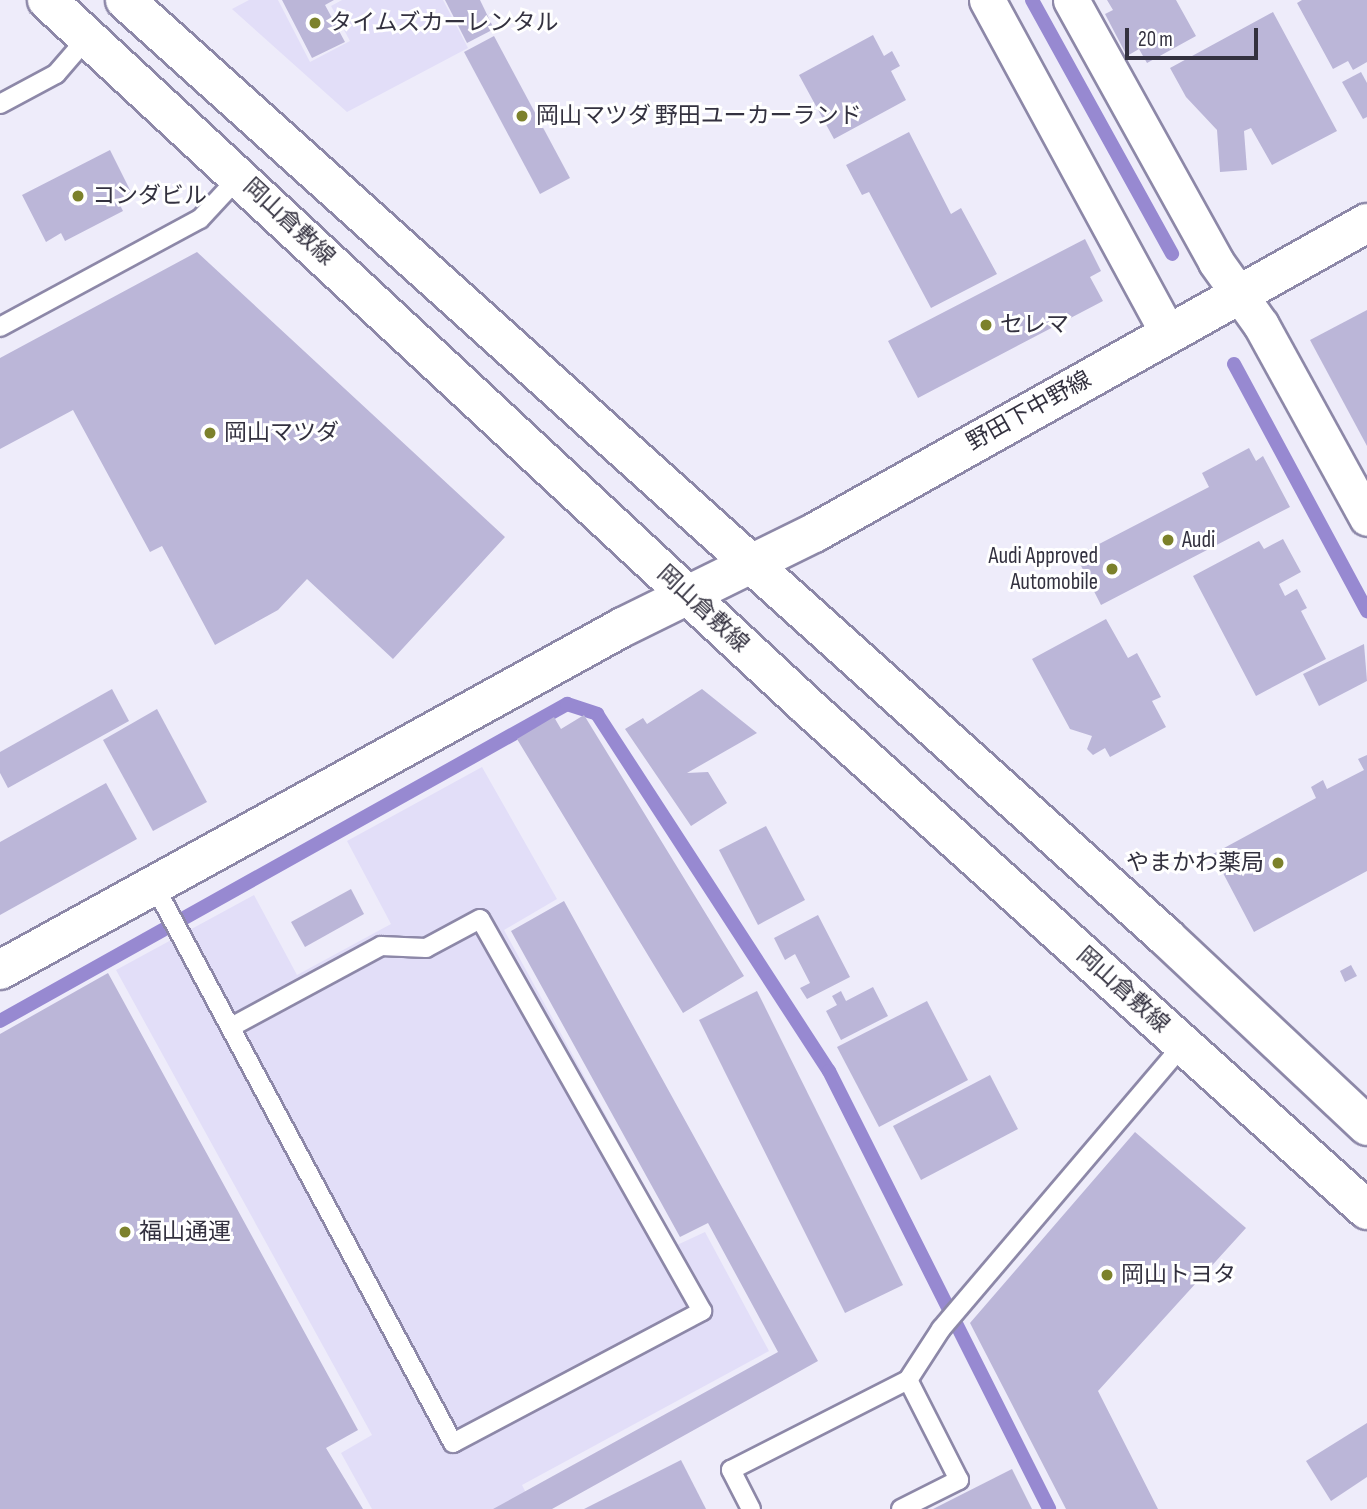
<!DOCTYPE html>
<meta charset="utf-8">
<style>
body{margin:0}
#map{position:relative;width:1367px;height:1509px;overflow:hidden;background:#eeecfa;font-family:"Sofia Sans Condensed","Noto Sans JP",sans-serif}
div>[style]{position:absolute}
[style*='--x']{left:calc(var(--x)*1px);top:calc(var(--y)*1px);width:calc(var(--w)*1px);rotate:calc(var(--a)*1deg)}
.built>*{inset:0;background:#e2def8}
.stream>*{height:14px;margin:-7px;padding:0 7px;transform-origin:7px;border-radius:7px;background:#9789d1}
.building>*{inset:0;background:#bbb6d8}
.roads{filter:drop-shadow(2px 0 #8d88a8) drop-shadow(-2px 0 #8d88a8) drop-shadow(0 2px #8d88a8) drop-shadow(0 -2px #8d88a8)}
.service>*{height:18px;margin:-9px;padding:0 9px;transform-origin:9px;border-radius:9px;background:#fff}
.minor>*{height:35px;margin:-17.5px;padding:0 17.5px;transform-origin:17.5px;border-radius:17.5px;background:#fff}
.tertiary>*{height:38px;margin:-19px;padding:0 19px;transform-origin:19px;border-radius:19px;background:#fff}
.secondary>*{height:38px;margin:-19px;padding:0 19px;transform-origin:19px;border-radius:19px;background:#fff}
.dots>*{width:19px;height:19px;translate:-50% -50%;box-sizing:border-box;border:4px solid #fff;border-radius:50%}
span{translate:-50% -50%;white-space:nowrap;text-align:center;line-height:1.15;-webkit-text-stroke:6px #fff;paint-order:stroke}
.poi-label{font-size:23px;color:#33313f}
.left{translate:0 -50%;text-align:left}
.right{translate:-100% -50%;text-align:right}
.street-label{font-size:23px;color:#33313f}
.scale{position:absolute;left:1125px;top:28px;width:133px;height:32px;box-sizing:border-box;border:4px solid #33313f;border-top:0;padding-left:9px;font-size:21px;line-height:24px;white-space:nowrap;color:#33313f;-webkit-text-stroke:5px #fff;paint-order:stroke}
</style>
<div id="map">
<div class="built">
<i style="clip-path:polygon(249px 0,278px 0,310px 62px,350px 41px,331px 6px,342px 0,443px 0,468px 48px,347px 112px,232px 9px)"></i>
<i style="clip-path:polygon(482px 767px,557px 899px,504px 930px,677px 1245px,705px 1232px,769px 1351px,522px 1485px,534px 1509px,372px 1509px,341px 1453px,372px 1435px,116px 970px,254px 895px,297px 975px,391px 924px,347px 841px)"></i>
</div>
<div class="stream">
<i style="--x:1032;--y:0;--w:290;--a:61.1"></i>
<i style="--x:1234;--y:364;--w:281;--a:61.7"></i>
<i style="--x:0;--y:1021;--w:650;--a:-29.21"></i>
<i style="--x:567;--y:704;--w:32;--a:18"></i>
<i style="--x:597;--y:714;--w:426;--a:57"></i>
<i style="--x:829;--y:1071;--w:490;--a:63.3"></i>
</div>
<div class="building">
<i style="clip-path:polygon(282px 0,334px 0,325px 5px,345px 42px,312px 58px)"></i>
<i style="clip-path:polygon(445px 0,480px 0,494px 29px,467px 43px)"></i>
<i style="clip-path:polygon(1107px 0,1176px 0,1196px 36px,1147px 63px,1139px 49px,1127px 56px,1105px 14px,1113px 10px)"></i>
<i style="clip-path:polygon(1302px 0,1367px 0,1367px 62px,1353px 70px,1348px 61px,1333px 69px,1297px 3px)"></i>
<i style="clip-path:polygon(1273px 12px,1337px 131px,1272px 165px,1251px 128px,1244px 131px,1247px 170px,1220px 172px,1217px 130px,1186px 97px,1170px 68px)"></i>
<i style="clip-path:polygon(873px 35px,884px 56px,892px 51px,900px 66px,891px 71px,906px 100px,834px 139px,799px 75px)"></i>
<i style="clip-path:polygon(494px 36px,570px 178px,540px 194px,464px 52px)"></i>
<i style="clip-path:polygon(1361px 72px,1367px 83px,1367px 117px,1363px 119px,1342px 82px)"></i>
<i style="clip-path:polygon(909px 132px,951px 214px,961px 208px,997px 274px,931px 308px,869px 192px,862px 195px,846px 165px)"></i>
<i style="clip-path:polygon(110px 150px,133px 196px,119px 203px,123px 211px,65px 241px,61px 233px,46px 242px,22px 195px)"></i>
<i style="clip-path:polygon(1085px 239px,1101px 271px,1090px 277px,1103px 301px,918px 398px,888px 341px)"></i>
<i style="clip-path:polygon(197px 252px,505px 537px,393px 659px,307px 579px,278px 610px,215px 645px,162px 546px,150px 552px,73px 410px,0 449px,0 358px)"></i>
<i style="clip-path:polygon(1367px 310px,1367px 446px,1310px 340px)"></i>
<i style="clip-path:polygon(1249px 448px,1256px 461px,1263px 456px,1290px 507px,1101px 605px,1076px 556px,1209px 487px,1202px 473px)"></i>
<i style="clip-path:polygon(1283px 539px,1301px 572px,1279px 584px,1285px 596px,1297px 589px,1307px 608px,1301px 611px,1326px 659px,1256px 696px,1193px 576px,1259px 541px,1264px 549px)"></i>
<i style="clip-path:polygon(1106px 619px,1128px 658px,1137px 653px,1161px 697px,1152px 701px,1166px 727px,1110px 757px,1105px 748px,1093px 755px,1087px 749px,1092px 736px,1070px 729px,1032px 659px)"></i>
<i style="clip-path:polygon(1364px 644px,1367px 681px,1319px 706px,1303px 674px)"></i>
<i style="clip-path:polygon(112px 689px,129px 721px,8px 788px,0 773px,0 752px)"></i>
<i style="clip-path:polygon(702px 689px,757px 733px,687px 773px,708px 772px,727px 803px,691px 826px,625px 729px,643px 718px,647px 724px)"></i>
<i style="clip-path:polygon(157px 709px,207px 802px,153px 831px,103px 740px)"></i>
<i style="clip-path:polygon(584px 715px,744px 976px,683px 1013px,517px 739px,554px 717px,561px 729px)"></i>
<i style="clip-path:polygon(1367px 755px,1367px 871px,1254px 932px,1213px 854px,1316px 798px,1311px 787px,1323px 780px,1327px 789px,1364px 770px,1358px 759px)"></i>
<i style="clip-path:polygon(106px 783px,137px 839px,0 915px,0 842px)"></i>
<i style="clip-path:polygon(766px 826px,805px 900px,758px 925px,719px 850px)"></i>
<i style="clip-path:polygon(351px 889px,364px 914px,305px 947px,291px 922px)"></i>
<i style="clip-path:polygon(564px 901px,818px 1361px,552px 1509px,493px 1509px,778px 1352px,708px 1223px,680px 1237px,511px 931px)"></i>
<i style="clip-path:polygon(818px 915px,850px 977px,807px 999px,800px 988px,810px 983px,795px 954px,785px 960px,774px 938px)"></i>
<i style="clip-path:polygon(1351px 965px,1357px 976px,1345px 982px,1340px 971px)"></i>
<i style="clip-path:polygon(108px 973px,358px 1430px,326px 1448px,363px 1509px,0 1509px,0 1034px)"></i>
<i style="clip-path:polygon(873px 987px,888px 1016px,841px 1040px,826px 1011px,837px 1005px,832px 996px,841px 991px,846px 1001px)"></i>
<i style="clip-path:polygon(757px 991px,903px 1285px,845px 1313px,699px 1020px)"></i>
<i style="clip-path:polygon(927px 1001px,968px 1080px,879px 1127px,837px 1047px)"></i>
<i style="clip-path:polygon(990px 1075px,1018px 1129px,921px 1180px,893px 1126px)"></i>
<i style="clip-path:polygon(1135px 1132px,1246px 1228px,1098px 1391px,1158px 1509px,1066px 1509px,970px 1323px)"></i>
<i style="clip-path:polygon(1367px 1423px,1367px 1477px,1331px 1501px,1306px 1461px)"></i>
<i style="clip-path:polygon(681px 1460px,706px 1509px,584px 1509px)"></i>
<i style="clip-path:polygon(1012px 1469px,1032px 1509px,933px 1509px)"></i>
</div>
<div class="roads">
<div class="service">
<i style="--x:0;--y:104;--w:64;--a:-28.2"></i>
<i style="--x:56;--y:74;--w:49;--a:-49.1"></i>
<i style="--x:0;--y:327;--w:227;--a:-28.4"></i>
<i style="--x:200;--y:219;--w:59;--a:-47.1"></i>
<i style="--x:154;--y:885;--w:633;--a:61.82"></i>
<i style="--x:453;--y:1443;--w:282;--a:-27.9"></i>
<i style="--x:702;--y:1311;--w:450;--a:-119.5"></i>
<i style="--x:480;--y:919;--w:61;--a:151.8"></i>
<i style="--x:426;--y:948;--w:45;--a:-177.5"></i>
<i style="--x:381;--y:946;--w:170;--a:151.6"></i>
<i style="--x:751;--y:1509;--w:44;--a:-117.1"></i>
<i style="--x:731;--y:1470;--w:199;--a:-27"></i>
<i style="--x:908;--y:1380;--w:61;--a:-57.1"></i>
<i style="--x:941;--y:1329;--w:373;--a:-49.6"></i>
<i style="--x:901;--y:1509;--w:65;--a:-26.6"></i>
<i style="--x:959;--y:1480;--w:112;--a:-117"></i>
</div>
<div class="minor">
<i style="--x:987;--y:0;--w:380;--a:61.5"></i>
<i style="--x:1071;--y:0;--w:299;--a:61"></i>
<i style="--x:1216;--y:262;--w:77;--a:54.5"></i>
<i style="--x:1261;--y:325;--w:220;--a:61.2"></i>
</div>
<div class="tertiary">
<i style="--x:0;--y:970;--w:711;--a:-28.84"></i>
<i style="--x:623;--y:627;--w:213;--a:-26.2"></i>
<i style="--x:814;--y:533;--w:634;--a:-29.27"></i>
</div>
<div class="secondary">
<i style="--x:47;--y:0;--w:1039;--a:42.89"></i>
<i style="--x:808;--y:707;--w:752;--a:41.98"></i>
<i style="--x:125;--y:0;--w:1401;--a:41.99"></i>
<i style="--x:1166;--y:937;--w:276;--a:43.2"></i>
</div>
</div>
<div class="dots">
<i style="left:315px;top:23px;background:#7c812b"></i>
<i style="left:522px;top:116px;background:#7c812b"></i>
<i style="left:78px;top:196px;background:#7c812b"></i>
<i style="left:986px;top:325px;background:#7c812b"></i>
<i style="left:210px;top:433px;background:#7c812b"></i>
<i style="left:1168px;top:540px;background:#7c812b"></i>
<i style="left:1112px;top:569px;background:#7c812b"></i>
<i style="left:1278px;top:863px;background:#7c812b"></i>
<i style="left:125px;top:1232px;background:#7c812b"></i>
<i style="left:1107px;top:1275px;background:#7c812b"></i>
</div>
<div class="poi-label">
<span class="left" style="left:329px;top:23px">タイムズカーレンタル</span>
<span class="left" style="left:536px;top:116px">岡山マツダ 野田ユーカーランド</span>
<span class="left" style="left:92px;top:196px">コンダビル</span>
<span class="left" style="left:1000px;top:325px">セレマ</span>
<span class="left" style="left:224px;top:433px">岡山マツダ</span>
<span class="left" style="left:1182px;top:540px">Audi</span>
<span class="right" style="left:1098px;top:569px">Audi Approved<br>Automobile</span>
<span class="right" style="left:1264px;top:863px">やまかわ薬局</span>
<span class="left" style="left:139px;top:1232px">福山通運</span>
<span class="left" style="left:1121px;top:1275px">岡山トヨタ</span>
</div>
<div class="street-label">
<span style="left:289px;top:222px;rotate:43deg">岡山倉敷線</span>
<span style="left:1029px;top:411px;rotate:-29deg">野田下中野線</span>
<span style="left:703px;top:609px;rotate:43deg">岡山倉敷線</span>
<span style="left:1123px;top:990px;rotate:42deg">岡山倉敷線</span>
</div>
<div class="scale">20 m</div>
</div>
